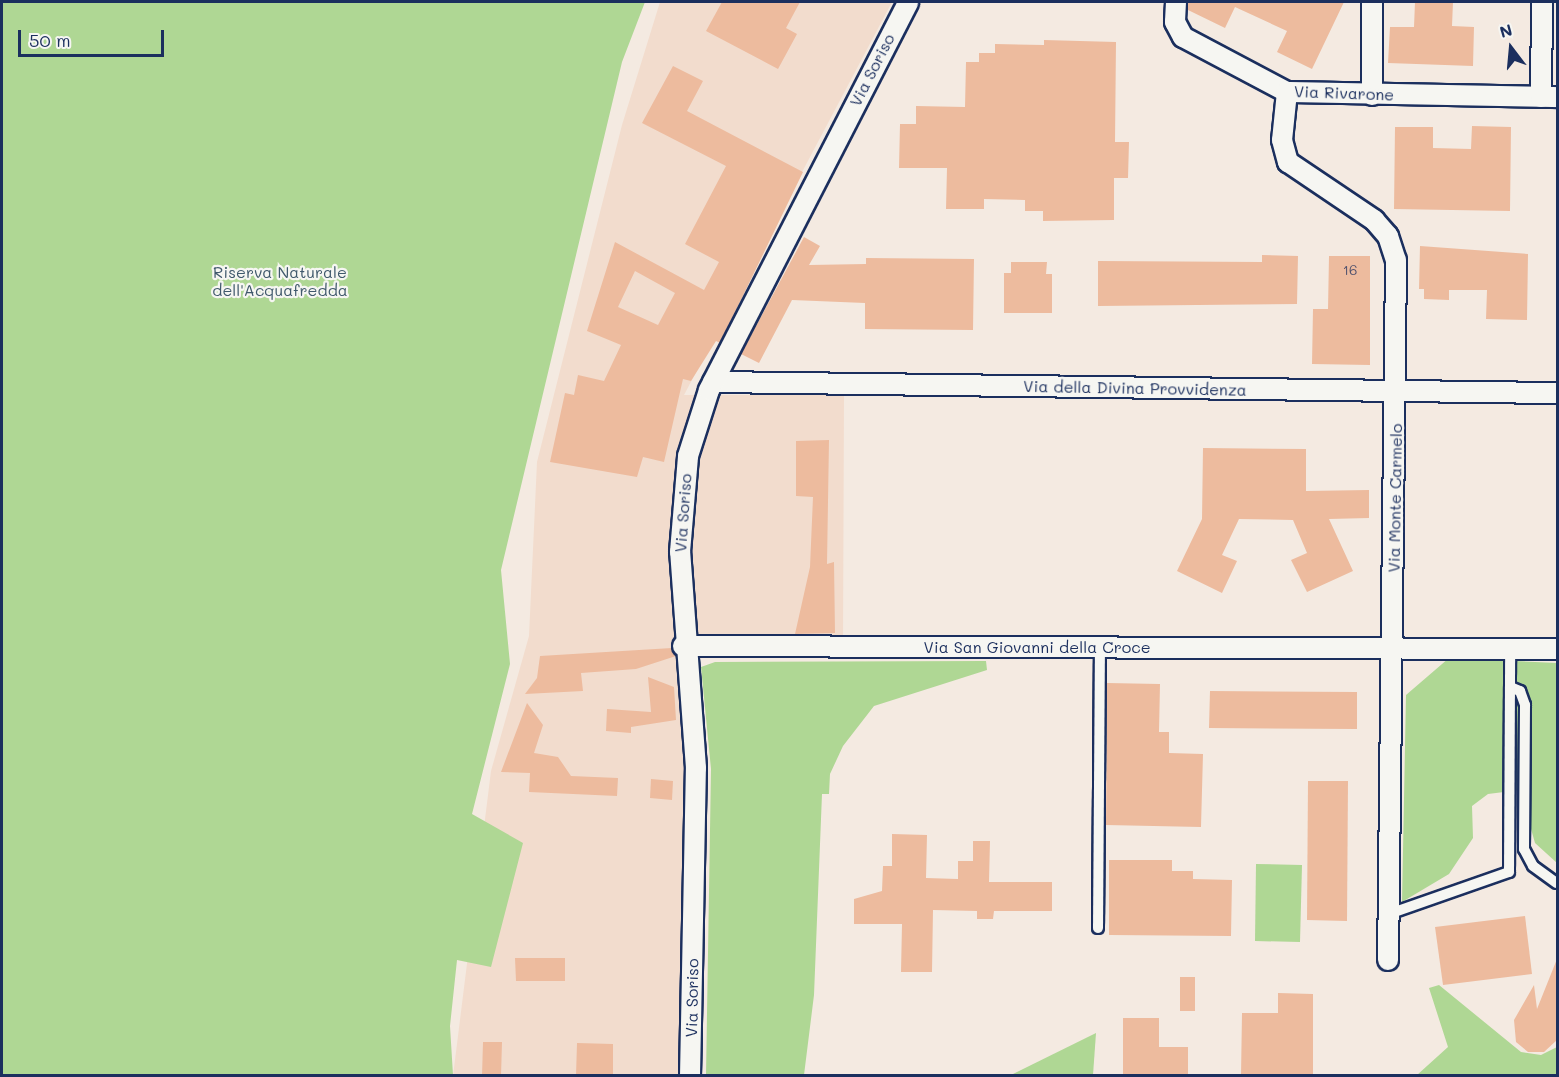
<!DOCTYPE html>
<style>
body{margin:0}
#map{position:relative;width:1559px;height:1077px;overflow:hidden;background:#f4eae1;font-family:Mali,sans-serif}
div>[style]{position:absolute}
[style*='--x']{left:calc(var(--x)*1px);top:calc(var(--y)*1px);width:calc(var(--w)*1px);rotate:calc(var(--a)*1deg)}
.built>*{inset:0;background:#f2dccd}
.green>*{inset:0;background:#afd794}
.building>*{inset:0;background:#edbb9e}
.roads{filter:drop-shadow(2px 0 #1b2f5e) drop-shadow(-2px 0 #1b2f5e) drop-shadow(0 2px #1b2f5e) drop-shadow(0 -2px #1b2f5e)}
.service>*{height:10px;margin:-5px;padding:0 5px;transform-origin:5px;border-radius:5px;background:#f6f6f2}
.minor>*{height:20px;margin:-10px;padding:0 10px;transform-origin:10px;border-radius:10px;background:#f6f6f2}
span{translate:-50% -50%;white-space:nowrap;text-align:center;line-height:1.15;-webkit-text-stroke:4.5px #f6f6f2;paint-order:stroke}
.number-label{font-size:14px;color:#50526e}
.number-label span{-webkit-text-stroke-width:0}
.street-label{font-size:16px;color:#1b2f5e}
.park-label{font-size:16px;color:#40596c}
.frame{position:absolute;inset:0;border:3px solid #1b2f5e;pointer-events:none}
.north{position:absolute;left:1481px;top:18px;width:60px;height:60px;-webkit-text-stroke:4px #f6f6f2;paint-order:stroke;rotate:344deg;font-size:16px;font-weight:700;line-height:24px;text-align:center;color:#1b2f5e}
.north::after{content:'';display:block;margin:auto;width:21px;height:27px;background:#1b2f5e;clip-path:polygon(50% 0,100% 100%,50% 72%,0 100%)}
.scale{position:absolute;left:18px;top:30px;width:146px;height:27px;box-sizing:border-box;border:3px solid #1b2f5e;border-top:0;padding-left:8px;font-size:18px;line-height:21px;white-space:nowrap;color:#1b2f5e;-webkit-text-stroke:4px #f6f6f2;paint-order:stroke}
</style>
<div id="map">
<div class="built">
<i style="clip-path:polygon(660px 2px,892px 2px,684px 395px,844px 395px,843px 647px,683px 646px,690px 1075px,453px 1076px,491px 771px,529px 636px,537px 462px,622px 125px)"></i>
</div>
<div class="green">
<i style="clip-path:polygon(2px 2px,645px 2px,622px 62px,501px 570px,510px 664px,472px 814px,523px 843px,491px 967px,457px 960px,450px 1026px,453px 1075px,2px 1075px)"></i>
<i style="clip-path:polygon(1449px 658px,1557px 663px,1557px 863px,1535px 843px,1520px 790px,1488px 794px,1472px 806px,1473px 838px,1449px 874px,1402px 902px,1406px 695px)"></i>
<i style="clip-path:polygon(986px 661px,987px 670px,874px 706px,843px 746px,830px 774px,829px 794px,822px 794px,814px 995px,804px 1075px,706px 1075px,711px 769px,701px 667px,715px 662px)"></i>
<i style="clip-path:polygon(1256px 864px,1302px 865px,1300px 942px,1255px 941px)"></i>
<i style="clip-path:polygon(1439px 985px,1521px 1052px,1541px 1055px,1557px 1047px,1557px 1075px,1417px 1075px,1448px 1047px,1429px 988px)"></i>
<i style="clip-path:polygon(1096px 1033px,1093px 1075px,1011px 1075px)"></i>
</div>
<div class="building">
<i style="clip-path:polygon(722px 2px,800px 2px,786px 28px,797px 34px,778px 69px,706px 31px)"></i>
<i style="clip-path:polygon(1188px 2px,1344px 2px,1312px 69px,1277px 52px,1287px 31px,1235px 7px,1225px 28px,1188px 10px)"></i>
<i style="clip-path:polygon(1415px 2px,1453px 2px,1452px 26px,1474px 27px,1473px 66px,1388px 63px,1390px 27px,1414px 27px)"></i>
<i style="clip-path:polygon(1044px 40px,1116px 42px,1115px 142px,1129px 142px,1128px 178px,1114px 178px,1114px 220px,1043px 221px,1043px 211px,1025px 211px,1025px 200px,984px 199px,984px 209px,946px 209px,947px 168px,899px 168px,900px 124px,916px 124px,916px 106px,965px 107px,966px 62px,979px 62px,979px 53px,995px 53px,995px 44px,1044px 45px)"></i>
<i style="clip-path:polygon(evenodd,673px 66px,703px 81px,687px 111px,803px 172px,720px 343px,716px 341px,691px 381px,683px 379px,664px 462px,643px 457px,637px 477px,550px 462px,565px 393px,574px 395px,578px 375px,604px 381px,621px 345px,587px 331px,615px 242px,704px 290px,719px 262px,685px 244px,726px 166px,642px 123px,673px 66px,635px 271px,675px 293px,658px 325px,618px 307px,635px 271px)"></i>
<i style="clip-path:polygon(1472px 126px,1511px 127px,1510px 211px,1394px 209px,1395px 127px,1433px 127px,1433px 148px,1471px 149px)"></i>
<i style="clip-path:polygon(804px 237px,820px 246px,809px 265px,866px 264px,866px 258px,974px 259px,973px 330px,865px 329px,865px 303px,792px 300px,759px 363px,741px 354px)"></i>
<i style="clip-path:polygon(1420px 246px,1528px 254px,1527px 320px,1486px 319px,1487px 290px,1449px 290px,1449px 300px,1424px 299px,1424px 289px,1419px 289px)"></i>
<i style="clip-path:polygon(1262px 255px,1298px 256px,1297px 304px,1098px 306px,1098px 261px,1262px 262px)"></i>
<i style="clip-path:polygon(1329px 256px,1370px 256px,1370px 365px,1312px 364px,1313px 309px,1328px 309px)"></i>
<i style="clip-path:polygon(1011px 262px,1047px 262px,1046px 274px,1052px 274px,1052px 313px,1004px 313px,1004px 273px,1011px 273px)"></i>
<i style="clip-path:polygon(829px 440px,827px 564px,834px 562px,835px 633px,795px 634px,810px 567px,813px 497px,796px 496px,796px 441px)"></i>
<i style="clip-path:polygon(1203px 448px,1306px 449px,1306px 491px,1369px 490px,1369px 518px,1329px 519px,1353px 571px,1307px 592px,1291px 560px,1307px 553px,1293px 520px,1239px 519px,1222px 555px,1237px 561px,1222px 593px,1177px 571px,1202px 519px)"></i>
<i style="clip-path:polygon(672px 648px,676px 656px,636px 669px,581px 673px,583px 691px,525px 694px,537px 678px,540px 656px)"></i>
<i style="clip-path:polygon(648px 677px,674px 687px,676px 720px,631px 727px,631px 733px,606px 731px,607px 709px,651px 712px)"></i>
<i style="clip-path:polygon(1107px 683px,1160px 684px,1159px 732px,1169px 732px,1169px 753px,1203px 754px,1201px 827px,1106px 825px)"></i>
<i style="clip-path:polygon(1210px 691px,1357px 692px,1357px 729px,1209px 728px)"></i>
<i style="clip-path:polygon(527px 703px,543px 725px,534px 753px,558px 757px,571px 776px,618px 778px,617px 796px,529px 792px,530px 773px,501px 772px)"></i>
<i style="clip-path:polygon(651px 779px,673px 781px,672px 800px,650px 798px)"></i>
<i style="clip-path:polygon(1308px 781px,1348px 781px,1347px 921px,1307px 920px)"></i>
<i style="clip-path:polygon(892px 834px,927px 835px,926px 878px,958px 879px,958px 861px,973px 861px,973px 841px,990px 841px,989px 882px,1052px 882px,1052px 911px,994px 911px,993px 919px,977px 919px,977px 911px,933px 910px,932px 972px,901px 972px,902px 924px,854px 924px,854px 899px,882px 891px,883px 866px,892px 866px)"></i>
<i style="clip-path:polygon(1109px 860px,1172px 860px,1172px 871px,1193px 871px,1193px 879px,1232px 880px,1231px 936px,1109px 935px)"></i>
<i style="clip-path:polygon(1525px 916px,1532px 974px,1443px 985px,1435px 927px)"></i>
<i style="clip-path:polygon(515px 958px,565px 958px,565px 981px,516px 981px)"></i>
<i style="clip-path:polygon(1557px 959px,1557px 1040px,1544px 1052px,1528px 1052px,1516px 1042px,1514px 1020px,1534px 985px,1537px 1009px)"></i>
<i style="clip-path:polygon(1180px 977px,1195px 977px,1195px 1011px,1180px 1011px)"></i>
<i style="clip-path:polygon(1278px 993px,1313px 994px,1313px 1076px,1241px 1076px,1242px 1013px,1278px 1013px)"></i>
<i style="clip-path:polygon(1123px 1018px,1159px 1018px,1159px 1047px,1188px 1047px,1188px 1076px,1123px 1076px)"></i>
<i style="clip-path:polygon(483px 1042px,502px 1042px,501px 1076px,482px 1076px)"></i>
<i style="clip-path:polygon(577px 1043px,613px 1044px,613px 1076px,576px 1076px)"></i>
</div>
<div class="roads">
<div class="service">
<i style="--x:1510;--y:687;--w:11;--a:22"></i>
<i style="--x:1520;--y:691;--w:15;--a:70"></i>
<i style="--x:1525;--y:705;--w:144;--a:90.4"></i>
<i style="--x:1524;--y:849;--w:19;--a:62"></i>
<i style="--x:1533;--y:866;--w:29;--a:36"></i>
<i style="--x:1389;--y:914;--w:127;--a:-19.3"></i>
<i style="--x:1509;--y:872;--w:223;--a:-89.7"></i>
<i style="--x:1098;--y:928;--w:281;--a:-89.6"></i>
</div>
<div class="minor">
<i style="--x:1176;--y:2;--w:20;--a:93"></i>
<i style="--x:1175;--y:22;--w:17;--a:62"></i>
<i style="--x:1183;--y:37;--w:118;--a:27.9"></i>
<i style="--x:1287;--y:92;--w:271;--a:1.1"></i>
<i style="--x:1287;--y:92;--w:48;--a:95.9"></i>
<i style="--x:1282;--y:140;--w:23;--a:75"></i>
<i style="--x:1288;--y:162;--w:104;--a:34"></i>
<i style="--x:1374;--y:220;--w:21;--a:49"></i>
<i style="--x:1388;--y:236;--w:25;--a:72"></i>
<i style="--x:1396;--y:260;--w:700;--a:90.65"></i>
<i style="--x:1372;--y:95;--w:93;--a:-90"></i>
<i style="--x:1541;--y:97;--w:95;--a:-89.4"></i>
<i style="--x:713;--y:382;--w:845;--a:0.75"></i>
<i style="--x:683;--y:646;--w:875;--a:0.2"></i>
<i style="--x:690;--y:1076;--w:308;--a:-88.9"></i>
<i style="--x:696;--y:768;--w:217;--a:-94.2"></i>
<i style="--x:680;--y:552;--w:96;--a:-85.2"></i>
<i style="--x:688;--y:456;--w:69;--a:-72.3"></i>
<i style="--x:709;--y:390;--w:436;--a:-62.8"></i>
</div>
</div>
<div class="number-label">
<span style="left:1350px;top:270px">16</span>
</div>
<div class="street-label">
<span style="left:872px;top:70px;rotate:-63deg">Via Soriso</span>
<span style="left:1344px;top:93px;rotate:2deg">Via Rivarone</span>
<span style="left:1135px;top:388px;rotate:1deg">Via della Divina Provvidenza</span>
<span style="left:1395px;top:498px;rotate:-89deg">Via Monte Carmelo</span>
<span style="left:683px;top:513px;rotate:-86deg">Via Soriso</span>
<span style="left:1037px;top:647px">Via San Giovanni della Croce</span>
<span style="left:692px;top:998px;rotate:-89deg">Via Soriso</span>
</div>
<div class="park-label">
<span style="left:280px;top:281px">Riserva Naturale<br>dell'Acquafredda</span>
</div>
<div class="frame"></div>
<div class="north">N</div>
<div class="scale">50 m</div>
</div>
